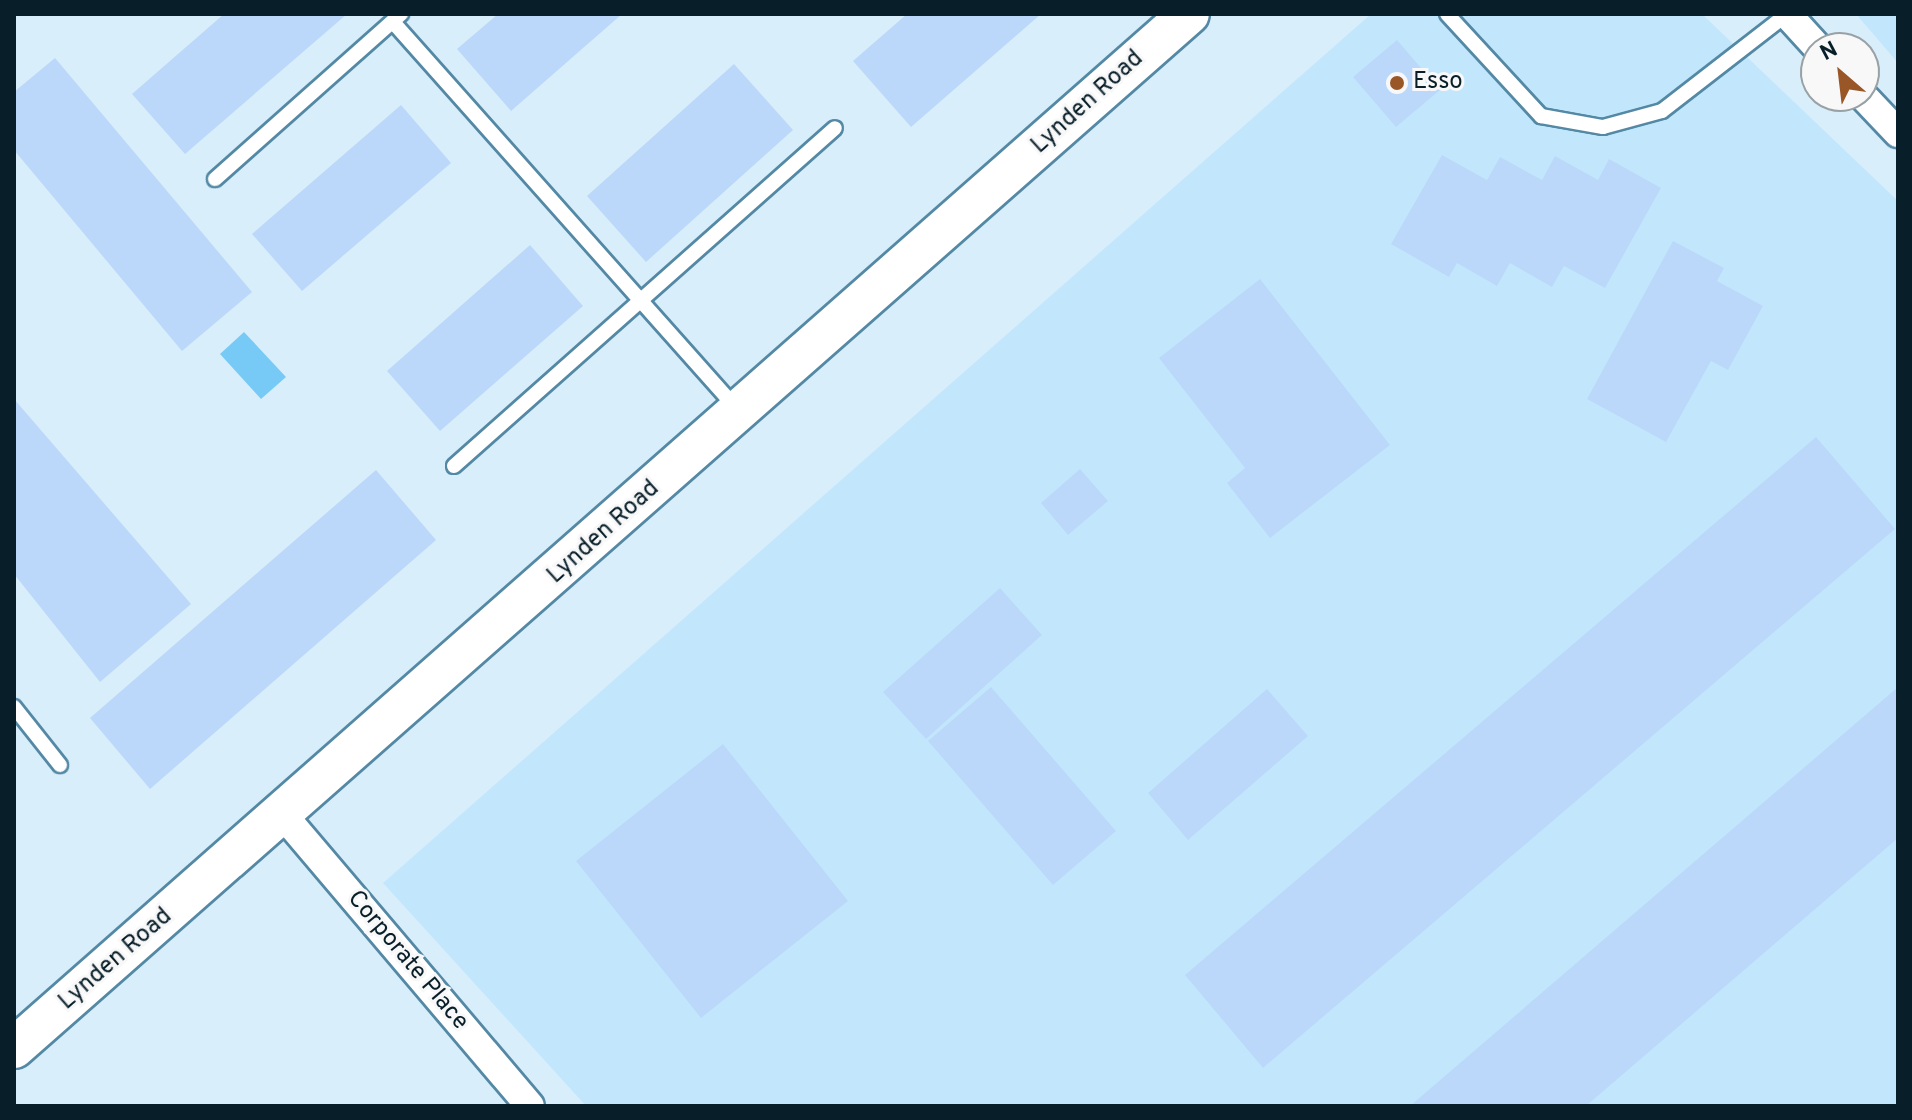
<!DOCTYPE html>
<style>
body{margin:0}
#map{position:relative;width:1912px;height:1120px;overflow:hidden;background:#d9eefb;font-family:Overpass,sans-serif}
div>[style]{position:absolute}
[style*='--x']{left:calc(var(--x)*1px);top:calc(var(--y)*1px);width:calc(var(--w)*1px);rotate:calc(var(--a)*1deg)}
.built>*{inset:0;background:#c2e7fc}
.water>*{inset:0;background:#76caf5}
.building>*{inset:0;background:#bbd8fa}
.roads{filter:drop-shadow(2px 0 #5489a5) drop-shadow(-2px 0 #5489a5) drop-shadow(0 2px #5489a5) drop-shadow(0 -2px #5489a5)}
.service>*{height:14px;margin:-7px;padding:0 7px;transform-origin:7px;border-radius:7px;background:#fff}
.minor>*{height:28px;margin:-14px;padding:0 14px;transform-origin:14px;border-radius:14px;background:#fff}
.secondary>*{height:40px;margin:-20px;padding:0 20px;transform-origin:20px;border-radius:20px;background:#fff}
.dots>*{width:22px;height:22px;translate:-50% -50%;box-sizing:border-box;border:4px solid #f8f8f8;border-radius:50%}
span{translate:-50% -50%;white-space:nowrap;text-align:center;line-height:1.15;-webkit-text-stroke:6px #f8f8f8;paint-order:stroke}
.poi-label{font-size:24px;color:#081e29}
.left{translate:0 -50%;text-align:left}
.street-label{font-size:24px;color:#081e29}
.frame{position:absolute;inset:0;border:16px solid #081e29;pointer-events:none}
.north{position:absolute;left:1800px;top:32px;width:80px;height:80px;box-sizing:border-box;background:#f8f8f8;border:2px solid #98a1a5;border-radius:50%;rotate:332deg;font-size:22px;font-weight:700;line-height:32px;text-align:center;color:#081e29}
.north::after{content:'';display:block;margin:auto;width:28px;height:36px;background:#995626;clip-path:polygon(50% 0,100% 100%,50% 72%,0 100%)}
</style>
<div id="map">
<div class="built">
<i style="clip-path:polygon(1371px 14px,1702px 14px,1898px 201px,1898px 1106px,586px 1106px,383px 883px)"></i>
<i style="clip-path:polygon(1856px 14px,1898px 14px,1898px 63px)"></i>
</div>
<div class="water">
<i style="clip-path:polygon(244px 332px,286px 377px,261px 399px,220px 354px)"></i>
</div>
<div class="building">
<i style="clip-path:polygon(224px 14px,347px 14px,185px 154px,132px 94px)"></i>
<i style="clip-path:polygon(498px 14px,622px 14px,511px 111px,457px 49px)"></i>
<i style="clip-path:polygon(907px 14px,1041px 14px,911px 127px,853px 61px)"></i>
<i style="clip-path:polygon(1397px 40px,1440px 90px,1396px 127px,1353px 77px)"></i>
<i style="clip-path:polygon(55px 58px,252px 292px,182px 351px,14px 150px,14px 92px)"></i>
<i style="clip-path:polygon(734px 64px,793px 130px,646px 262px,587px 196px)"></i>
<i style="clip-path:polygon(401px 105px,451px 163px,302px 291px,252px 234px)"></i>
<i style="clip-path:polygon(1442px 155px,1487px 180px,1500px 157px,1542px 180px,1555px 156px,1598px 180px,1609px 159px,1661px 188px,1605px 288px,1564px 266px,1552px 287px,1510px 263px,1497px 286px,1457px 263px,1449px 277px,1391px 244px)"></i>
<i style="clip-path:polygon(1673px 241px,1724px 268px,1717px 281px,1763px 306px,1728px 370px,1711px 361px,1666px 442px,1587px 399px)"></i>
<i style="clip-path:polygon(530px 245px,583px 306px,440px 431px,387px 371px)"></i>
<i style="clip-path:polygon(1260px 279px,1390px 445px,1270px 538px,1227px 483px,1245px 468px,1159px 358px)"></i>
<i style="clip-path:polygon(14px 399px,191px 604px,100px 682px,14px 574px)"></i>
<i style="clip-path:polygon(1816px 437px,1895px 529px,1263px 1068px,1185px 975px)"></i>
<i style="clip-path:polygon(1080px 469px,1108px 501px,1068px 535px,1041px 503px)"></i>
<i style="clip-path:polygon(376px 470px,436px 540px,150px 789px,90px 718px)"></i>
<i style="clip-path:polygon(1000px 588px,1042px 635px,926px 739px,883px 692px)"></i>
<i style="clip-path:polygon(991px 687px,1116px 831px,1053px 885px,928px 741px)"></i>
<i style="clip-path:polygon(1898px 687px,1898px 838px,1586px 1106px,1410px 1106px)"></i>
<i style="clip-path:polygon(1267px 689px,1308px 736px,1188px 840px,1148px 793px)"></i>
<i style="clip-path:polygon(723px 744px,848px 901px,701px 1018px,576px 861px)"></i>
</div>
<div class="roads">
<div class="service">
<i style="--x:1447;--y:14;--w:139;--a:47.3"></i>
<i style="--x:1541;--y:116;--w:63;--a:10.1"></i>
<i style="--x:1603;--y:127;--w:61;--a:-15.2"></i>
<i style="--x:1662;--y:111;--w:158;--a:-37.8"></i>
<i style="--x:393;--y:22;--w:519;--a:48.36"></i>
<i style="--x:215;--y:179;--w:249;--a:-41.6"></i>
<i style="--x:454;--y:466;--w:509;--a:-41.58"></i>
<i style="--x:14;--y:707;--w:74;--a:51.6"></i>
</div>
<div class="minor">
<i style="--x:1787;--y:14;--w:46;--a:47.6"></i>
<i style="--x:1863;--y:96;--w:51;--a:46.6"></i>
<i style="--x:284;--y:816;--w:380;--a:49.7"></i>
</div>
<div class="secondary">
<i style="--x:14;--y:1048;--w:1565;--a:-41.35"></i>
</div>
</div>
<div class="dots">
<i style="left:1397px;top:83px;background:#995626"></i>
</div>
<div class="poi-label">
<span class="left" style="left:1413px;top:83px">Esso</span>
</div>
<div class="street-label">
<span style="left:1088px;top:103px;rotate:-42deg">Lynden Road</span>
<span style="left:604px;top:533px;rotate:-42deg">Lynden Road</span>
<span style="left:116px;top:960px;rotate:-41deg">Lynden Road</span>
<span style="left:407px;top:961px;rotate:50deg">Corporate Place</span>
</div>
<div class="frame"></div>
<div class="north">N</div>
</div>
